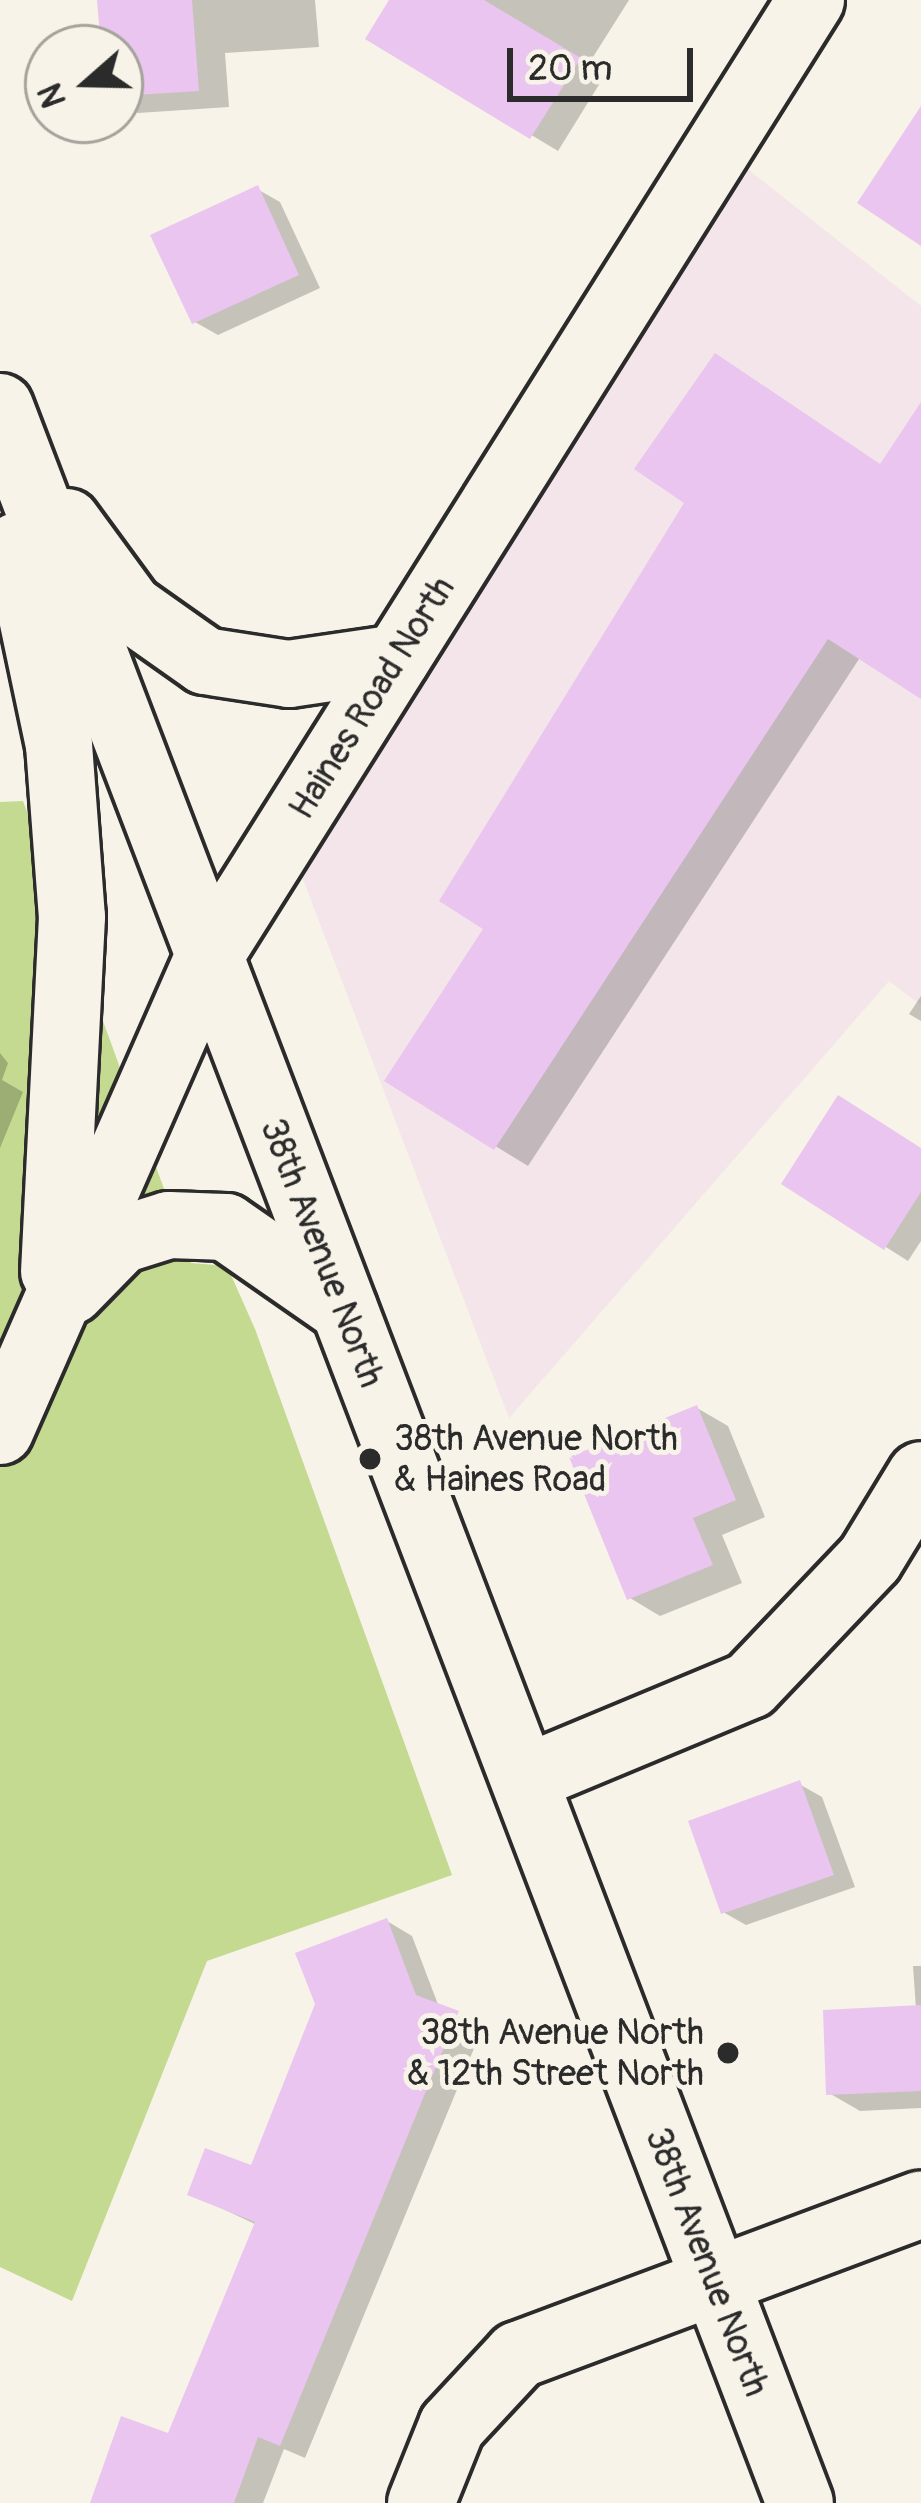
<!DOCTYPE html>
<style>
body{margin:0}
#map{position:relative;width:921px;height:2503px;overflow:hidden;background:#f7f3e8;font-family:Pangolin,sans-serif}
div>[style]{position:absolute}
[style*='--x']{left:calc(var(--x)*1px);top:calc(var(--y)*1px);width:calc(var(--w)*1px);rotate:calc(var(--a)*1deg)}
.built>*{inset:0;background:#f3e5ea}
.green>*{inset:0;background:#c3da90}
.shadow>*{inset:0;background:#0003}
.building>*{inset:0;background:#e9c5ef}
.roads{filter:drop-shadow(3px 0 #2b2b2b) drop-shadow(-3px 0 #2b2b2b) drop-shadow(0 3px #2b2b2b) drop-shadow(0 -3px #2b2b2b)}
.street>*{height:66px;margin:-33px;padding:0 33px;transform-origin:33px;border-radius:33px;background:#f7f3e8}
.secondary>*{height:66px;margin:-33px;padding:0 33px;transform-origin:33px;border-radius:33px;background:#f7f3e8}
.dots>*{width:33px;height:33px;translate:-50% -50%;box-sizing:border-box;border:6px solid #f7f3e8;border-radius:50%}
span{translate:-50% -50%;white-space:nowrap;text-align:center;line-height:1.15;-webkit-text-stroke:10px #f7f3e8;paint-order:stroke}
.street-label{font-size:36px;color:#2b2b2b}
.poi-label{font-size:36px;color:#2b2b2b}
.left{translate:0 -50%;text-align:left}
.right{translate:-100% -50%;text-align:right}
.north{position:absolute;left:24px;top:24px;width:120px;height:120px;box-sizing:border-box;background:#f7f3e8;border:3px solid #a5a39c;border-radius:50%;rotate:250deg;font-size:33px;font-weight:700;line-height:48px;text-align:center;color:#2b2b2b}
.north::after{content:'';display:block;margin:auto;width:42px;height:54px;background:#2b2b2b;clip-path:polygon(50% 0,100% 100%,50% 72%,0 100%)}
.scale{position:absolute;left:507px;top:48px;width:186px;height:54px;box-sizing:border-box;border:6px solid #2b2b2b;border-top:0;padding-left:15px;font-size:36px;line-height:42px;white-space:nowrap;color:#2b2b2b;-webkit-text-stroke:9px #f7f3e8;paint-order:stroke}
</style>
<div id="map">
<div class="built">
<i style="clip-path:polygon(745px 167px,921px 306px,921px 1005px,889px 981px,509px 1418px,301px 874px)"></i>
</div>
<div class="green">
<i style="clip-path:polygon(23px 801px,191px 1263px,227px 1266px,255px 1329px,452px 1875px,207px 1961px,72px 2301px,0 2267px,0 802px)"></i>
</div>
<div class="shadow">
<i style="clip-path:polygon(100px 0,315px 0,319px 47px,225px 53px,229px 107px,138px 113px,120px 103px,120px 48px,104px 48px)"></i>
<i style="clip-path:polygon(393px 0,629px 0,588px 65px,605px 75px,558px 151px,369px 38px)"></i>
<i style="clip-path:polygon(257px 189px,280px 202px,320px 288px,218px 335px,195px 322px)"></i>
<i style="clip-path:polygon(921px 407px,921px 695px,861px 656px,528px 1166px,388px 1080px,883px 466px)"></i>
<i style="clip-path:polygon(921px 996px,921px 1021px,909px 1014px)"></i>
<i style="clip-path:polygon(0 1053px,8px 1063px,2px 1080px,23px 1092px,0 1148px)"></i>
<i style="clip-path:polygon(921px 1150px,921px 1241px,908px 1261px,785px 1183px)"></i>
<i style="clip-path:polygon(697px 1408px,728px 1426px,765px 1517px,722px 1535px,742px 1583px,660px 1616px,630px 1598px)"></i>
<i style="clip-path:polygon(799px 1784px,822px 1797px,855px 1887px,746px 1925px,723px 1912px)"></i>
<i style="clip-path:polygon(387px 1921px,412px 1936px,439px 2007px,482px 2029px,305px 2458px,284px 2449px,263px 2503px,93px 2503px,170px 2437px,257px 2225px,191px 2194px,253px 2169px)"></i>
<i style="clip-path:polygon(913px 1966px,921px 1966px,921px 2108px,860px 2111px,829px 2093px,916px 2009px)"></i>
</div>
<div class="building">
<i style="clip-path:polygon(97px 0,192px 0,199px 91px,120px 96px,120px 48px,101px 48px)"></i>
<i style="clip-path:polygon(389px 0,484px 0,581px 58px,530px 139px,365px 39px)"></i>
<i style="clip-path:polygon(921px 106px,921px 246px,857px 203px)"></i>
<i style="clip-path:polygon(258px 185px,299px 275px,192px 324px,150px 235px)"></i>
<i style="clip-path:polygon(715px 353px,880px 464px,921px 402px,921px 699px,828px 639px,494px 1150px,384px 1081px,483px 929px,439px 901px,684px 503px,634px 469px)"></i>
<i style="clip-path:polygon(838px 1095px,921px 1148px,921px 1192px,884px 1250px,781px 1184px)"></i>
<i style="clip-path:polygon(697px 1405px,736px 1500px,693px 1518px,713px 1565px,627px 1600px,569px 1457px)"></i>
<i style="clip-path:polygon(800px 1780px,834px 1875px,721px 1914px,688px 1821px)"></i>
<i style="clip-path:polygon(387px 1918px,416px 1995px,459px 2011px,280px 2446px,258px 2437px,234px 2503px,90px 2503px,121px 2416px,168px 2433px,255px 2222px,187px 2195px,205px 2148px,251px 2165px,315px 2004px,295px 1953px)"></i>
<i style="clip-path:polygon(921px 2005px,921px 2091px,826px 2095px,823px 2010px)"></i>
</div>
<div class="roads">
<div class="street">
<i style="--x:529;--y:1777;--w:239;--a:-22.6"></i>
<i style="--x:750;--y:1685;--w:174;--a:-46.4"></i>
<i style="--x:870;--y:1559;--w:98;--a:-58.7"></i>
<i style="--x:421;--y:2503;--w:83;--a:-68.1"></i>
<i style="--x:452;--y:2426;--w:97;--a:-47.1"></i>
<i style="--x:518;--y:2355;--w:430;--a:-20.5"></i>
</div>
<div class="secondary">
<i style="--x:0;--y:407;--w:2243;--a:69.11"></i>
<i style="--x:67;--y:522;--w:107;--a:53.8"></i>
<i style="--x:130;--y:608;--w:92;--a:35.2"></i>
<i style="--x:205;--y:661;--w:85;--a:8.8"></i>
<i style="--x:289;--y:674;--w:109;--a:-8.4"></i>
<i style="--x:17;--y:546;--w:203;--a:78.1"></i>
<i style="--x:59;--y:745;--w:172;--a:85.7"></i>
<i style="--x:72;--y:917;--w:355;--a:92.9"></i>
<i style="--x:71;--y:1291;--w:71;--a:-45.6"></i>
<i style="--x:121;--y:1240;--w:50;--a:-17.4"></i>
<i style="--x:169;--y:1225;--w:57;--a:2"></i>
<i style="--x:226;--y:1227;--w:144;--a:34.8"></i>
<i style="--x:0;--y:1431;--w:514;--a:-66.27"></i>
<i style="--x:207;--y:960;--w:1134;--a:-57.82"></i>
</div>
</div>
<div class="dots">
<i style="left:370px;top:1459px;background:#2b2b2b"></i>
<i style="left:728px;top:2053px;background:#2b2b2b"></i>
</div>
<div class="street-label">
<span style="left:372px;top:698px;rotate:-58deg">Haines Road North</span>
<span style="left:322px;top:1253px;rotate:69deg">38th Avenue North</span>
<span style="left:707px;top:2262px;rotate:69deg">38th Avenue North</span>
</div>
<div class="poi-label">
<span class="left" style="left:394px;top:1459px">38th Avenue North<br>&amp; Haines Road</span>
<span class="right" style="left:704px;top:2053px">38th Avenue North<br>&amp; 12th Street North</span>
</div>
<div class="north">N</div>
<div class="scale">20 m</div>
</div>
